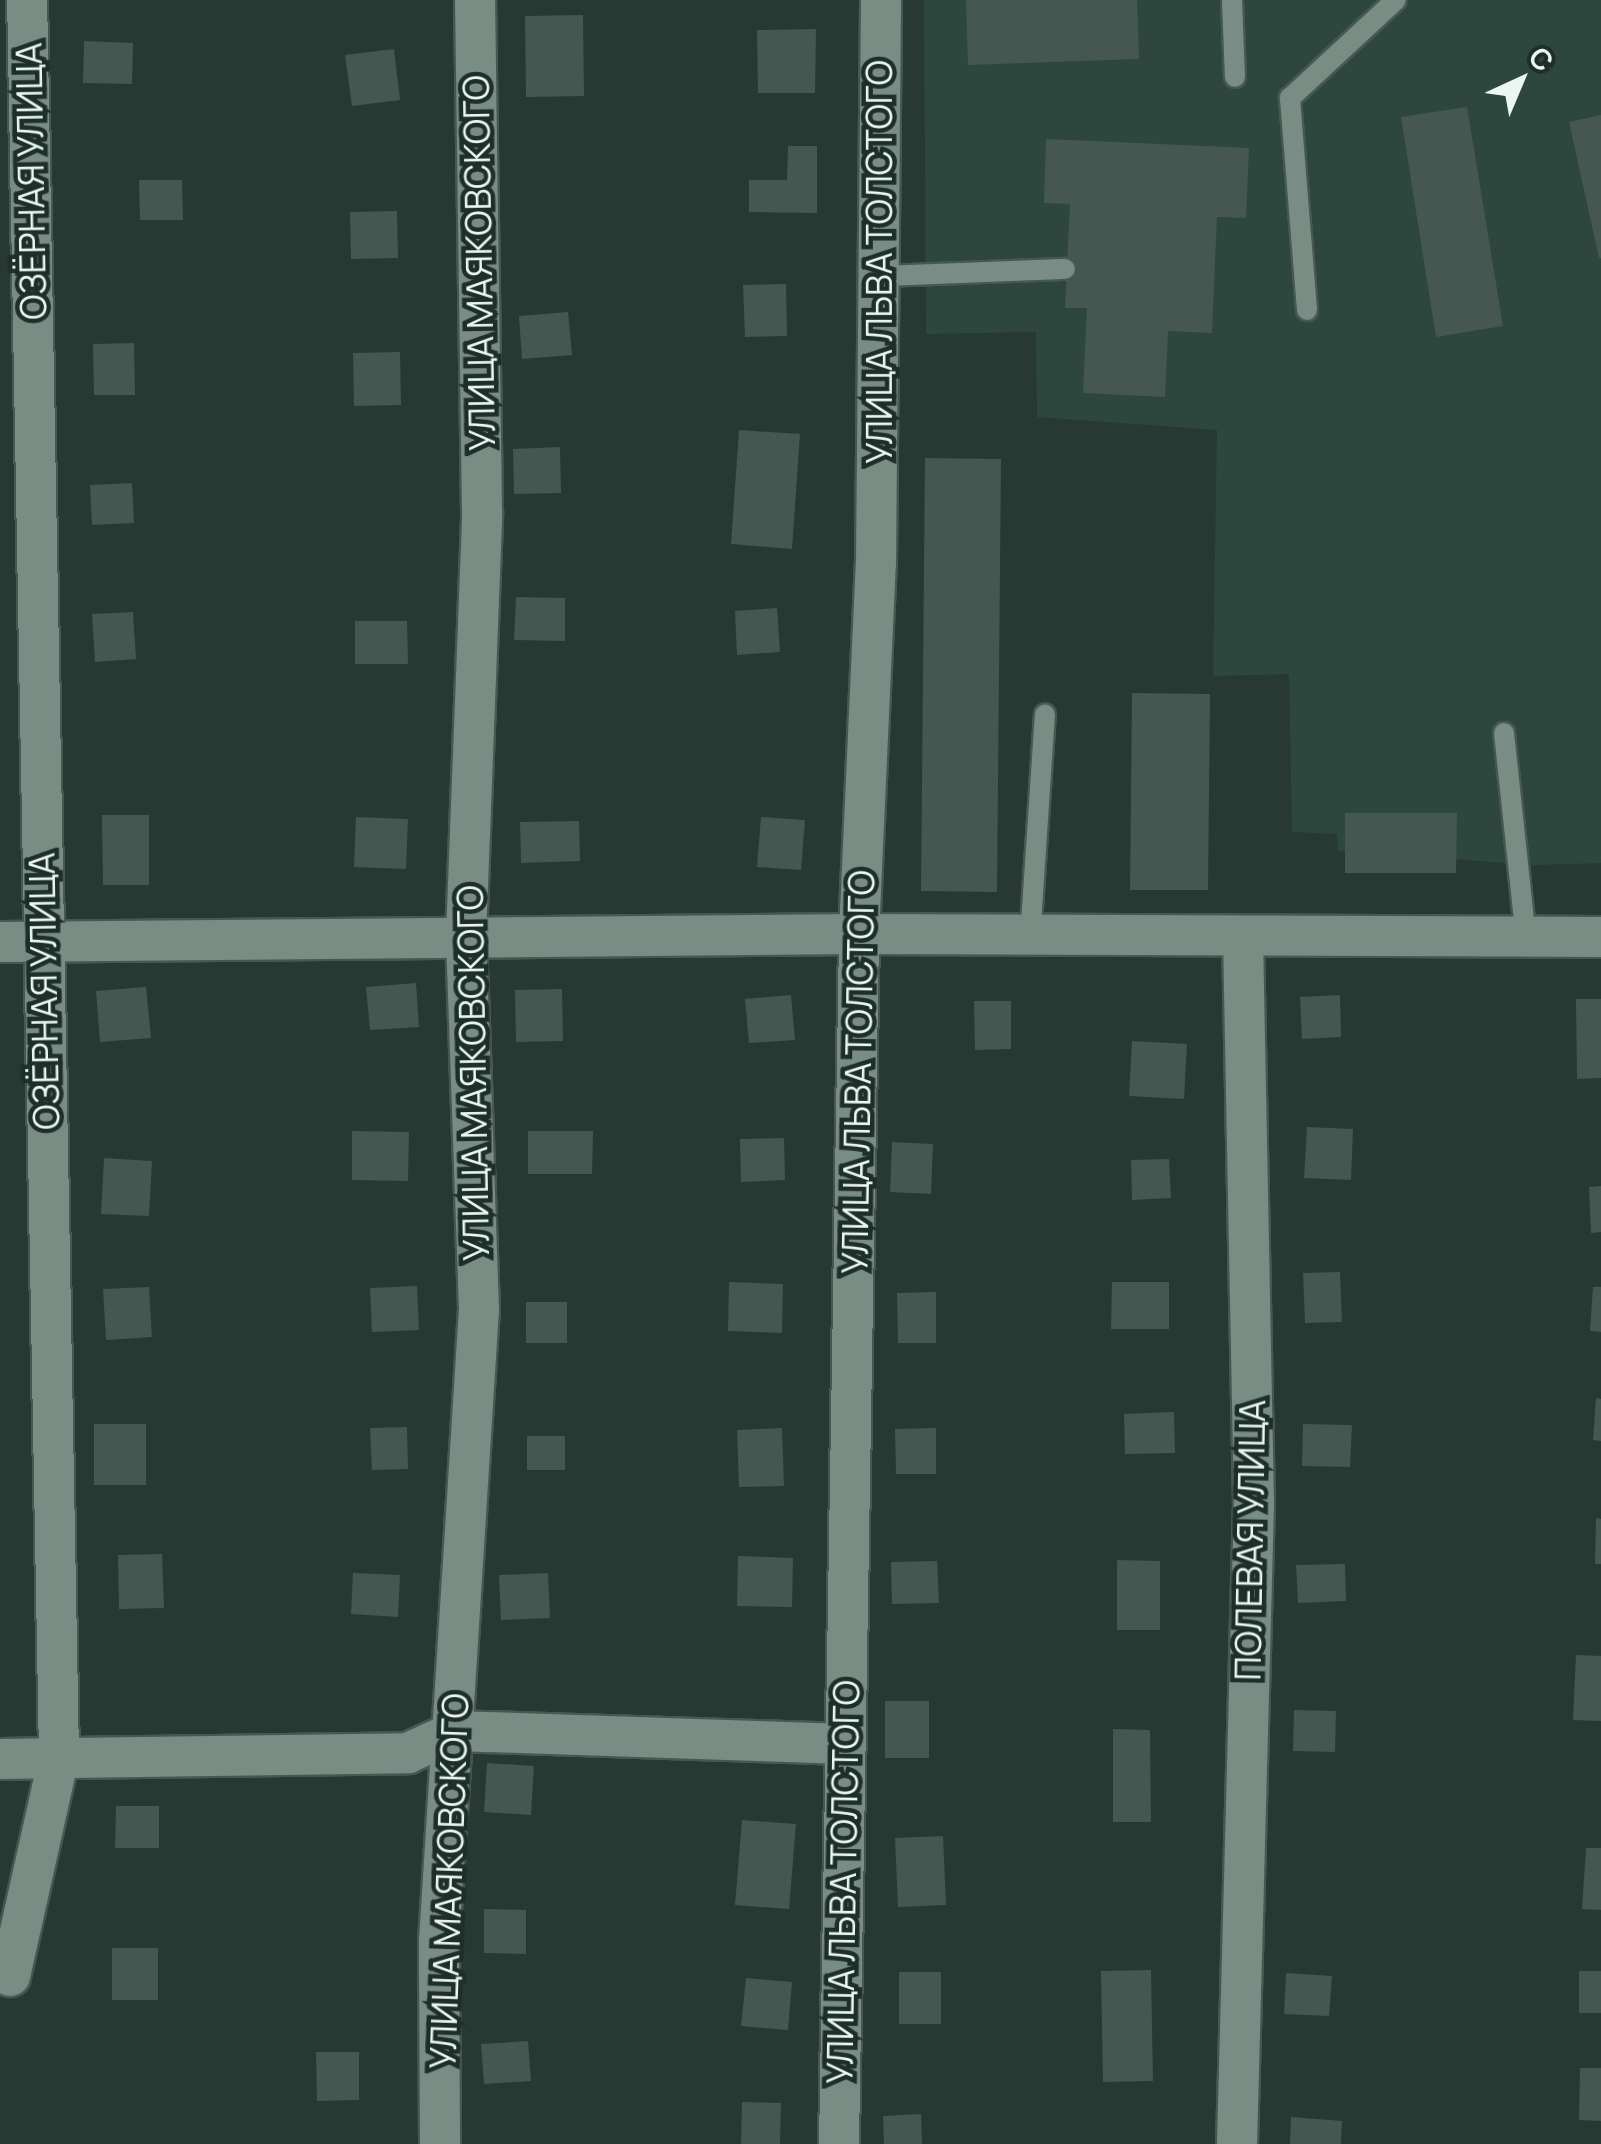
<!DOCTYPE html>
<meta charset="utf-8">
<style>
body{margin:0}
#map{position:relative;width:1601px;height:2144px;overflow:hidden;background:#273932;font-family:Manrope,sans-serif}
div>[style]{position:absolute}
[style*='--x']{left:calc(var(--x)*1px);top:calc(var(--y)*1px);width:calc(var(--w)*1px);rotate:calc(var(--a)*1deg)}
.built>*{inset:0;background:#2e473e}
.building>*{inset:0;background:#455750}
.roads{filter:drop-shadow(2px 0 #485752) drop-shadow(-2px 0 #485752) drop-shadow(0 2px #485752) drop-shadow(0 -2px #485752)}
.service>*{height:20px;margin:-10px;padding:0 10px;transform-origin:10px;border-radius:10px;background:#798d85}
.minor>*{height:40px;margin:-20px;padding:0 20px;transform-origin:20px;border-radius:20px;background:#798d85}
span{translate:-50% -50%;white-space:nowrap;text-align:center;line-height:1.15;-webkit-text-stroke:9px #1d2f28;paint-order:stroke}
.street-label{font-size:35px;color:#ebf5f1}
.north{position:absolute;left:1471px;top:30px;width:100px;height:100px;-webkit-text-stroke:8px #1d2f28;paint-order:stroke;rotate:44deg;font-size:28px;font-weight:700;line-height:40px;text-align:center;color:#ebf5f1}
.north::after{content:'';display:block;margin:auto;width:35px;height:45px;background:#ebf5f1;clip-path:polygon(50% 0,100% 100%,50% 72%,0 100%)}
</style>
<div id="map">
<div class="built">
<i style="clip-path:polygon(924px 0,1601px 0,1601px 863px,1535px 865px,1338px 851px,1337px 834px,1292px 832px,1289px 674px,1213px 676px,1217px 430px,1037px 417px,1036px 332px,926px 334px)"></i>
</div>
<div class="building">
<i style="clip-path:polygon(966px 0,1137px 0,1139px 59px,968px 65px)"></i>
<i style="clip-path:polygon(583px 15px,584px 96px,526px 97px,525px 16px)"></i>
<i style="clip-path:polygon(816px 29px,815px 93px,758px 93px,757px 30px)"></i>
<i style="clip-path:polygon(84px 41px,133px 43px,132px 84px,83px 83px)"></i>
<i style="clip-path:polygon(394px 49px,400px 100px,352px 106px,345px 55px)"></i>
<i style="clip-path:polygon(1467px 107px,1503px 326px,1436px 337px,1401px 117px)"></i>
<i style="clip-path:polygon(1601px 115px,1601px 258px,1599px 258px,1569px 122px)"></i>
<i style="clip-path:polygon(1046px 139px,1249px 148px,1246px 218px,1217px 217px,1212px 333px,1168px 331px,1165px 397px,1083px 393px,1087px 308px,1065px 308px,1070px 204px,1044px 203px)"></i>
<i style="clip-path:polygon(788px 146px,817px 146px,817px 213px,749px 212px,749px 180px,787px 180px)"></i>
<i style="clip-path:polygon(139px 180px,182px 180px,183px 220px,140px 220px)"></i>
<i style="clip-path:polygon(397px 211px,398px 258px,351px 259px,350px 212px)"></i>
<i style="clip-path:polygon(786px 284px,787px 336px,745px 337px,743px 285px)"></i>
<i style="clip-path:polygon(568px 312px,572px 355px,522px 359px,519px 316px)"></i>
<i style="clip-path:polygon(134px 343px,135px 395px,94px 395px,93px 344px)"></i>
<i style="clip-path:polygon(400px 352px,401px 405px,354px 406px,353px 353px)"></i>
<i style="clip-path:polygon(739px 430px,800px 434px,792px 549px,731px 544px)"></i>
<i style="clip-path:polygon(560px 447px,561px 493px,514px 494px,513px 449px)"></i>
<i style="clip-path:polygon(925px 458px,1001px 459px,997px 892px,921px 891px)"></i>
<i style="clip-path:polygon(132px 483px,134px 523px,92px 525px,90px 485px)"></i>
<i style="clip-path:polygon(516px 597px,565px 598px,565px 641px,514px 640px)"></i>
<i style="clip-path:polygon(777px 608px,780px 652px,737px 655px,735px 611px)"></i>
<i style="clip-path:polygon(133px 612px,136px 659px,95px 662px,92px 614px)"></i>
<i style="clip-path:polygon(355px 621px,407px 621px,408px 664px,355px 664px)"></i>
<i style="clip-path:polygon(1132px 693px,1210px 694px,1208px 890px,1130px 890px)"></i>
<i style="clip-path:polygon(1345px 813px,1457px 813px,1456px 873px,1345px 873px)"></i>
<i style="clip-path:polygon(102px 815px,149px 815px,149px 885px,103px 885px)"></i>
<i style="clip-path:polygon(356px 817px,408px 819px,406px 869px,354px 867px)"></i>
<i style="clip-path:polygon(761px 817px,805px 820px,801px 870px,757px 867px)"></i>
<i style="clip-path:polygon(579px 821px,580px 861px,521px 863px,520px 822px)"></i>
<i style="clip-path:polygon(416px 983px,419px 1027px,370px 1030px,366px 987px)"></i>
<i style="clip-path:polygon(146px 987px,151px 1038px,100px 1042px,96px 991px)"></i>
<i style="clip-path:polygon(562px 989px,563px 1041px,516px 1042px,515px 990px)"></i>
<i style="clip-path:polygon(791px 995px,795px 1040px,749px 1043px,745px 999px)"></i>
<i style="clip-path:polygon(1340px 995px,1341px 1037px,1302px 1039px,1300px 997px)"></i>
<i style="clip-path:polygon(1576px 999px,1601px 999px,1601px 1078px,1577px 1079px)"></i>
<i style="clip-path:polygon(974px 1001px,1011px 1001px,1011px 1049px,975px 1050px)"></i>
<i style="clip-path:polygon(1132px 1041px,1187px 1044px,1184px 1099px,1129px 1096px)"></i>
<i style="clip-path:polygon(1307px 1127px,1353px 1129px,1351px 1180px,1304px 1178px)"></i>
<i style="clip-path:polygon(352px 1131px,409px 1132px,408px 1181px,352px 1180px)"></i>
<i style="clip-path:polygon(528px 1131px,593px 1131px,592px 1174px,528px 1174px)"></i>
<i style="clip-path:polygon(784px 1138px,785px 1180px,741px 1182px,740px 1139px)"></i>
<i style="clip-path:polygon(892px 1142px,933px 1144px,931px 1194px,890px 1192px)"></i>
<i style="clip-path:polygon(104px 1158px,152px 1161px,149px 1216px,101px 1214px)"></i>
<i style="clip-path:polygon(1169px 1159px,1171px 1198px,1132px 1200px,1131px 1160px)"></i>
<i style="clip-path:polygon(1601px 1186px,1601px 1232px,1591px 1233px,1589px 1187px)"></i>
<i style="clip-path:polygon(1340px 1272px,1342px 1322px,1305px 1323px,1303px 1273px)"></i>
<i style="clip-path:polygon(729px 1282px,783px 1284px,782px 1333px,728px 1331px)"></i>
<i style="clip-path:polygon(1112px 1282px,1169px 1282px,1169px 1329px,1111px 1329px)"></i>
<i style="clip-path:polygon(417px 1286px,419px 1330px,372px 1332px,370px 1288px)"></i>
<i style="clip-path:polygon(149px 1287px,152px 1337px,106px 1340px,103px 1289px)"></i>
<i style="clip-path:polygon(1593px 1287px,1601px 1287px,1601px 1332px,1590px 1331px)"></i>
<i style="clip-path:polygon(936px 1292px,936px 1343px,898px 1343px,897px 1293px)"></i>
<i style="clip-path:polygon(526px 1302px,567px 1302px,567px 1343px,526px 1343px)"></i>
<i style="clip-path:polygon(1596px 1398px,1601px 1399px,1601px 1441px,1593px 1440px)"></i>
<i style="clip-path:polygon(1174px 1412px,1175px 1453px,1125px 1454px,1124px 1414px)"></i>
<i style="clip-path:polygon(94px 1424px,146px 1424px,146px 1485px,94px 1485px)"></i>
<i style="clip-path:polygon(1303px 1424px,1352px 1425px,1350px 1467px,1302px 1466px)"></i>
<i style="clip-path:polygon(407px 1427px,408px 1469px,372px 1470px,370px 1428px)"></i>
<i style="clip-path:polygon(782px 1428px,784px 1486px,739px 1487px,737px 1430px)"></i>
<i style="clip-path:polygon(936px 1428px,936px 1474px,896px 1474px,895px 1429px)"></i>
<i style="clip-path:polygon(527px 1436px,565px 1436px,565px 1470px,527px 1470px)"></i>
<i style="clip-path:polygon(1596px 1518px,1601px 1519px,1601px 1564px,1595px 1564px)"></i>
<i style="clip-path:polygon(162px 1554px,164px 1608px,119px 1609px,118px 1555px)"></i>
<i style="clip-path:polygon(738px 1556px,793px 1558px,792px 1607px,737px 1606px)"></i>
<i style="clip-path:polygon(1117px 1560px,1160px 1561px,1160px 1630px,1117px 1630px)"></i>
<i style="clip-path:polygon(937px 1561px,939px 1603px,892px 1604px,891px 1562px)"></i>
<i style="clip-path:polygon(1345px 1564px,1346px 1601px,1298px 1603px,1296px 1565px)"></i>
<i style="clip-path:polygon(353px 1573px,400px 1575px,398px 1617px,351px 1614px)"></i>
<i style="clip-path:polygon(548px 1573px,550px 1618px,501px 1620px,499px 1575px)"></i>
<i style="clip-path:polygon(1576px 1655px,1601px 1656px,1601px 1721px,1573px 1720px)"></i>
<i style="clip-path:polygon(885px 1701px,929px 1701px,929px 1758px,885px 1758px)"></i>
<i style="clip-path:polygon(1294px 1710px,1336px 1711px,1335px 1752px,1293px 1751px)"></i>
<i style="clip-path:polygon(1113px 1729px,1150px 1730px,1151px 1822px,1113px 1822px)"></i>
<i style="clip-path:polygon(487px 1763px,534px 1766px,531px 1815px,484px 1812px)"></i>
<i style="clip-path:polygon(116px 1806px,159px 1806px,159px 1848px,115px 1848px)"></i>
<i style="clip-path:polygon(742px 1820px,796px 1824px,789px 1909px,735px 1905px)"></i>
<i style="clip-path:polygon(943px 1836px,946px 1905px,898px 1907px,895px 1838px)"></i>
<i style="clip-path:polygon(1586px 1848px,1601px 1848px,1601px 1910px,1582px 1909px)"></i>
<i style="clip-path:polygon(484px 1909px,526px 1910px,526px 1954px,484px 1953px)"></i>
<i style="clip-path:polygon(112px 1948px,158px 1948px,158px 2000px,112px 2000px)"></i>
<i style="clip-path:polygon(1151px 1970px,1153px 2081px,1103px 2082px,1101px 1971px)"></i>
<i style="clip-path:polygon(1579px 1971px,1601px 1971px,1601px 2013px,1579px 2013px)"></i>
<i style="clip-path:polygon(899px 1972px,941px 1972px,941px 2024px,899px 2024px)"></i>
<i style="clip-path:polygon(1286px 1973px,1332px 1976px,1329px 2016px,1284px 2014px)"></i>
<i style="clip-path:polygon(746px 1978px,792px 1982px,788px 2030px,741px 2026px)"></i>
<i style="clip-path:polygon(528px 2041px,531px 2081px,484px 2084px,481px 2044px)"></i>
<i style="clip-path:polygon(316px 2052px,359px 2052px,359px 2100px,317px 2101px)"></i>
<i style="clip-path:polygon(1580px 2068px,1601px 2068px,1601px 2121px,1579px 2120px)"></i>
<i style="clip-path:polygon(742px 2102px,781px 2103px,780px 2144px,741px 2144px)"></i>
<i style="clip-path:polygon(921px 2114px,922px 2144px,884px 2144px,883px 2116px)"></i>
<i style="clip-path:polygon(1291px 2117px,1342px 2121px,1341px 2144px,1290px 2144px)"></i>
</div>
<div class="roads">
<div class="service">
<i style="--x:1232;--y:0;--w:77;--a:87.8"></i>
<i style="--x:881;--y:276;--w:184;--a:-2.2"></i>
<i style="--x:1307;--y:310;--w:213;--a:-94.6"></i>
<i style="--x:1290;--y:98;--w:144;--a:-42.8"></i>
<i style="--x:1504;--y:733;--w:207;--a:83.9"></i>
<i style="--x:1030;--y:939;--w:225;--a:-86.2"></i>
</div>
<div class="minor">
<i style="--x:0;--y:942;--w:859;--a:-0.53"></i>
<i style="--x:859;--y:934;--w:742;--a:0.23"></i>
<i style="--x:0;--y:1759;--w:408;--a:-0.8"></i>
<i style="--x:408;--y:1753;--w:53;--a:-24.6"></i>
<i style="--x:456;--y:1731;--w:390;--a:1.9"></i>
<i style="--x:10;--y:1976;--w:225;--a:-77.4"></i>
<i style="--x:59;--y:1756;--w:1756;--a:-91.04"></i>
<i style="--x:440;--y:2144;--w:203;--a:-90.3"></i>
<i style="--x:439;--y:1941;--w:633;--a:-86.38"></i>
<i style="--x:479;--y:1309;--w:372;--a:-92"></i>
<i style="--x:466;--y:937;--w:425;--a:-87.8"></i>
<i style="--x:482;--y:512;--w:512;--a:-90.78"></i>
<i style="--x:839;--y:2144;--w:1210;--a:-89.05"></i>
<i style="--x:859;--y:934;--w:371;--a:-87.4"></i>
<i style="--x:876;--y:563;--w:563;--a:-89.49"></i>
<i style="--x:1237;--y:2144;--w:639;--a:-88.48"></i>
<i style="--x:1254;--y:1505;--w:568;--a:-91.11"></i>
</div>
</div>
<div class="street-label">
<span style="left:31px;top:181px;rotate:-91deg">ОЗЁРНАЯ УЛИЦА</span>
<span style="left:879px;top:262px;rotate:-90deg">УЛИЦА ЛЬВА ТОЛСТОГО</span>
<span style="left:479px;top:263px;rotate:-91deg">УЛИЦА МАЯКОВСКОГО</span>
<span style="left:44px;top:991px;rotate:-91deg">ОЗЁРНАЯ УЛИЦА</span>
<span style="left:858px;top:1072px;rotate:-89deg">УЛИЦА ЛЬВА ТОЛСТОГО</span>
<span style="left:473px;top:1073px;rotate:-91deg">УЛИЦА МАЯКОВСКОГО</span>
<span style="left:1250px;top:1540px;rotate:-89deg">ПОЛЕВАЯ УЛИЦА</span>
<span style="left:449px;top:1881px;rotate:-88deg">УЛИЦА МАЯКОВСКОГО</span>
<span style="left:843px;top:1882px;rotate:-89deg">УЛИЦА ЛЬВА ТОЛСТОГО</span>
</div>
<div class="north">С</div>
</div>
